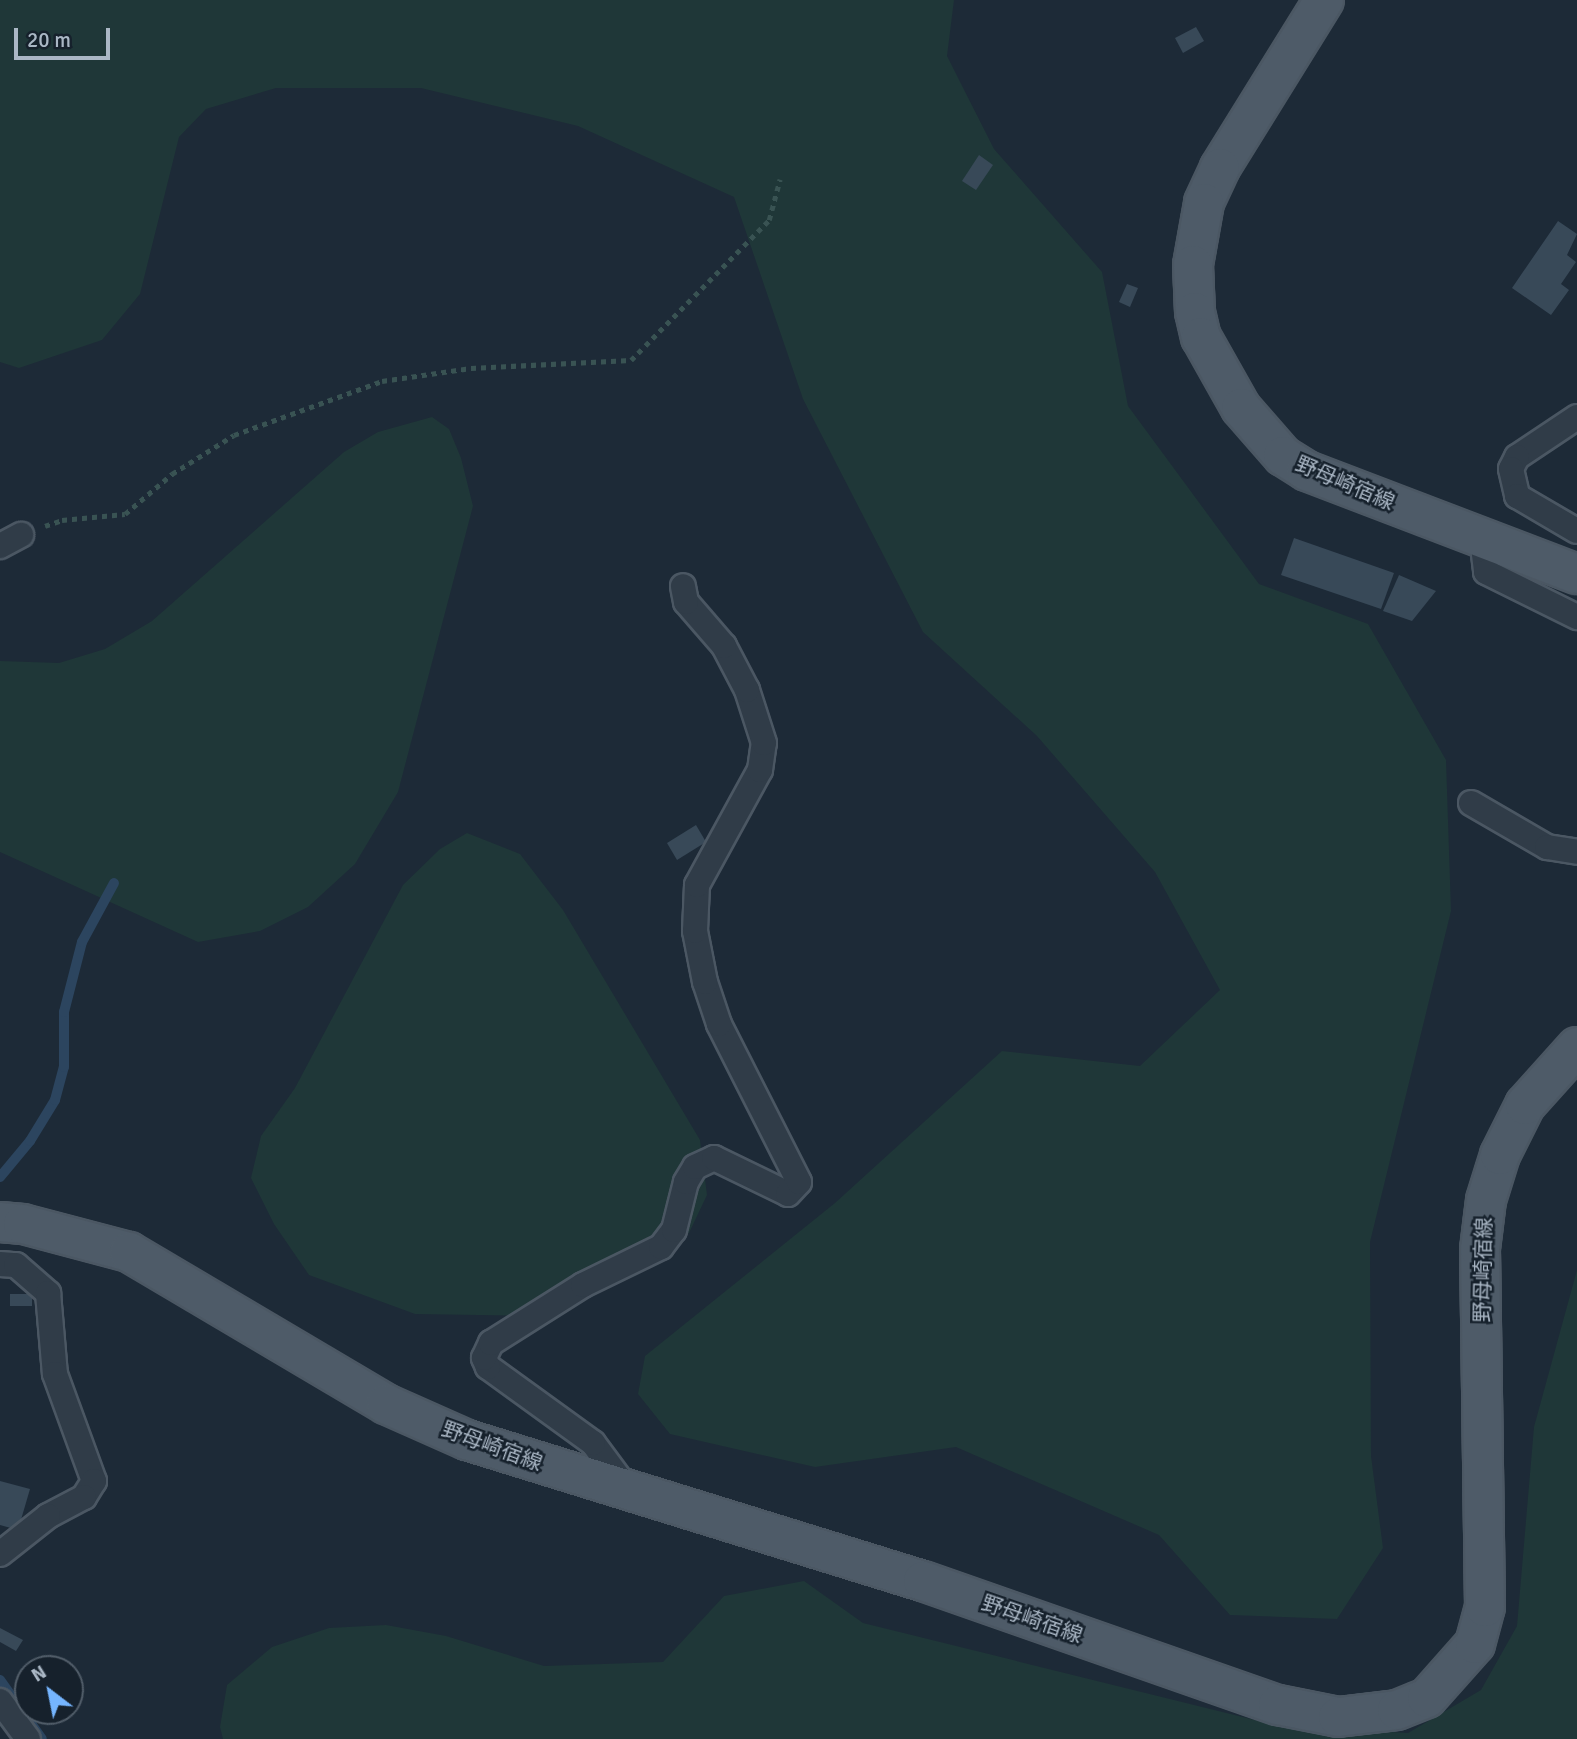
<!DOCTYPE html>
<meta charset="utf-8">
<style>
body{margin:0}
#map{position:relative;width:1577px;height:1739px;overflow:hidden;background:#1d2a37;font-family:Signika,"Noto Sans JP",sans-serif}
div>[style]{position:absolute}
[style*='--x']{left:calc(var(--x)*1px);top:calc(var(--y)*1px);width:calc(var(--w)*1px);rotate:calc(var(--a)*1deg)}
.green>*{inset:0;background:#1f3738}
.stream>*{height:10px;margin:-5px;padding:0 5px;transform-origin:5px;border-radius:5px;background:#2c455f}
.building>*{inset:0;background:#384958}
.path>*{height:4.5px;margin-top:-2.25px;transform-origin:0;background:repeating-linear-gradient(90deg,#395353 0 5px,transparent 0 10px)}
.roads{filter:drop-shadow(2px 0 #4b5763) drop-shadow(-2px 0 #4b5763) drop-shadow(0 2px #4b5763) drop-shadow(0 -2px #4b5763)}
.minor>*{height:24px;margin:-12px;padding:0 12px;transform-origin:12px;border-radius:12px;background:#303c48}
.primary>*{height:38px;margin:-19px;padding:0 19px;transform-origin:19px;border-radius:19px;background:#4e5b68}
span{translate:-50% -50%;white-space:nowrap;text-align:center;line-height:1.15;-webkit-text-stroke:5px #16212c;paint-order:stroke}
.street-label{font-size:21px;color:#aab7c5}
.north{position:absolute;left:14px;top:1655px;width:70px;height:70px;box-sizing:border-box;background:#16212c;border:2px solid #515d69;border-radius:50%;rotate:328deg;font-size:19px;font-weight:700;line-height:28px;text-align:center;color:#aab7c5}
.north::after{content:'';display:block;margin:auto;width:24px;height:32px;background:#75b5ff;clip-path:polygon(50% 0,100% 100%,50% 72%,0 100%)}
.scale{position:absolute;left:14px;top:28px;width:96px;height:32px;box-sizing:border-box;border:4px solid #aab7c5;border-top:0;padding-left:9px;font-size:21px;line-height:24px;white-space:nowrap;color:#aab7c5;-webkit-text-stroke:5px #16212c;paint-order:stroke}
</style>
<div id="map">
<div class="green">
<i style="clip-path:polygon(0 0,954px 0,947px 56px,994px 149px,1102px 272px,1128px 406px,1259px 584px,1368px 624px,1446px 760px,1451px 911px,1370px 1242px,1371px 1456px,1383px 1548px,1337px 1619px,1230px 1615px,1159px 1535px,956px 1447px,815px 1467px,670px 1434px,638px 1394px,645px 1356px,835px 1203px,1002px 1051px,1140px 1066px,1220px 990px,1155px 872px,1037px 736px,923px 632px,803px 399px,734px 197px,578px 126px,421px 88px,276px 88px,206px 109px,179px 137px,140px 294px,102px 340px,19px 368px,0 362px)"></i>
<i style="clip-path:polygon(432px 417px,449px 429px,461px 458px,473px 506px,398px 792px,355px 864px,308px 907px,260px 931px,198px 942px,0 852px,0 661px,59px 663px,105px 649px,152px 621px,344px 452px,378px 432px)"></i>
<i style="clip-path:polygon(467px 833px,520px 854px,563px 910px,700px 1140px,707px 1195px,689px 1233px,621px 1279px,539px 1316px,415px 1314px,309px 1275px,274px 1224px,251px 1178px,261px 1136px,295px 1088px,403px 885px,440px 849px)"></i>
<i style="clip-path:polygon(1577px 1270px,1577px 1739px,223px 1739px,220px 1727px,227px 1685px,272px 1647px,329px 1628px,386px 1625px,446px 1636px,544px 1666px,663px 1662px,724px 1596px,804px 1581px,863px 1623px,1275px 1725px,1408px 1733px,1481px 1690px,1517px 1626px,1534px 1427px)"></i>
</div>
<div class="stream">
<i style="--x:0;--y:1177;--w:47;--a:-50.2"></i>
<i style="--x:30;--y:1141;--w:48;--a:-58.6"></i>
<i style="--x:55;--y:1100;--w:34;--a:-75"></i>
<i style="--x:64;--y:1067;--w:55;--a:-90"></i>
<i style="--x:64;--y:1012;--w:72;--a:-75.6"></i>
<i style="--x:82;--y:942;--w:67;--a:-61.5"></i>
<i style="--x:0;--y:1680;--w:72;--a:54.6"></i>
</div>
<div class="building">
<i style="clip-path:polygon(1196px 27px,1204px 41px,1183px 53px,1175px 38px)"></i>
<i style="clip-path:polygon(979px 155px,993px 165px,976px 190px,962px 181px)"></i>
<i style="clip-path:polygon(1558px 221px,1577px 234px,1567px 255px,1576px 262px,1561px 284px,1569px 290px,1551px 315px,1512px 288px)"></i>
<i style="clip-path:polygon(1127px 284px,1138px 288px,1130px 307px,1119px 302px)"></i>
<i style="clip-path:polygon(1294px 538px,1394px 573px,1381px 609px,1281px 575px)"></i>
<i style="clip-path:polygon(1399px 575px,1436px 591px,1412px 621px,1383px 611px)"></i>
<i style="clip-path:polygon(696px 825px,706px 842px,677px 860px,667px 843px)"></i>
<i style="clip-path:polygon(10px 1294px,32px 1294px,32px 1306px,10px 1306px)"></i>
<i style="clip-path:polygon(0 1481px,30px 1489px,18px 1530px,0 1525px)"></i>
<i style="clip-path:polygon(0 1628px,23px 1640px,16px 1651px,0 1642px)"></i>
</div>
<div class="path">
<i style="--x:45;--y:526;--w:18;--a:-19"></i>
<i style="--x:62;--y:520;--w:63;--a:-5.4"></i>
<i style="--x:125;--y:514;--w:62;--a:-40.4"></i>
<i style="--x:172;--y:474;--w:73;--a:-32.2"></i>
<i style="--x:234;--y:435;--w:158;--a:-20"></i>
<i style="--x:382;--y:381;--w:90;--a:-8.3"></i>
<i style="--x:471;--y:368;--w:160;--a:-2.9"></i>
<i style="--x:631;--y:360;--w:197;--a:-45.4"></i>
<i style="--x:769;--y:220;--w:42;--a:-75"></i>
</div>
<div class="roads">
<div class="minor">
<i style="--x:1577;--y:417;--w:72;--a:146.3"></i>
<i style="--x:1517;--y:457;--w:13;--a:117"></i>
<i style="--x:1511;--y:469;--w:28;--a:77"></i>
<i style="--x:1517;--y:496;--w:69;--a:30.3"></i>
<i style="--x:1482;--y:538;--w:34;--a:83"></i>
<i style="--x:1486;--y:572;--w:102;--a:26.3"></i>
<i style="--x:0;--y:546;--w:24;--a:-28"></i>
<i style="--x:1471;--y:803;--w:88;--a:30.1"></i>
<i style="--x:1547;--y:847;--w:30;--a:9"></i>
<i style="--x:0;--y:1264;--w:16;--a:4"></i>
<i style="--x:16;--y:1265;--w:43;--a:41.2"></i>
<i style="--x:48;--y:1293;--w:81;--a:85.1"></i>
<i style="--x:55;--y:1374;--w:114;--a:70"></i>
<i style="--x:94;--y:1481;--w:19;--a:122"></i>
<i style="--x:84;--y:1497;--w:41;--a:152.2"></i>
<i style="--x:48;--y:1516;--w:61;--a:141.6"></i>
<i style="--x:627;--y:1489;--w:57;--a:-126.5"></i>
<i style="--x:593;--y:1443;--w:130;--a:-144.1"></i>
<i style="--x:488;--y:1367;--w:10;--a:-114"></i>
<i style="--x:484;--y:1358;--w:17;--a:-65"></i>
<i style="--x:491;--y:1343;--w:109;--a:-32.2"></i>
<i style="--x:583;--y:1285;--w:87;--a:-26"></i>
<i style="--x:661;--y:1247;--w:21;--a:-53"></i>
<i style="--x:674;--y:1230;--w:49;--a:-76"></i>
<i style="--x:686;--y:1182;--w:17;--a:-59"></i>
<i style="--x:695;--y:1167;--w:21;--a:-25"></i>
<i style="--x:714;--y:1158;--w:82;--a:25.9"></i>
<i style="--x:788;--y:1194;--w:16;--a:-47"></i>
<i style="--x:799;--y:1182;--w:177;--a:-116.9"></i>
<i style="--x:719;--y:1024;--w:44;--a:-108.4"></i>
<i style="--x:705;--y:982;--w:52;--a:-101.1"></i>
<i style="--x:695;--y:931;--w:46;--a:-87.5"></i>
<i style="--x:697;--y:885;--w:131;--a:-61.3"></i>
<i style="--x:760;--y:770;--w:27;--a:-82"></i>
<i style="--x:764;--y:743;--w:56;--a:-107.8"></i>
<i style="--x:747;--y:690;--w:50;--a:-117.6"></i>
<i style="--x:724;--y:646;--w:58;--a:-130.8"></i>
<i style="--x:686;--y:602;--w:16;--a:-101"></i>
<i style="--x:0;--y:1701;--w:47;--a:53.6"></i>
</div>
<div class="primary">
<i style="--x:1324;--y:0;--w:198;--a:121.8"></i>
<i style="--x:1220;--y:168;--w:38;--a:115"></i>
<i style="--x:1204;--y:203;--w:63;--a:100.1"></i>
<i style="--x:1193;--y:265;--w:47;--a:87.6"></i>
<i style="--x:1195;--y:312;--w:26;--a:77"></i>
<i style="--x:1201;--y:337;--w:81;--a:60.6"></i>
<i style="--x:1241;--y:408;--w:64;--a:48.8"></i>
<i style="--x:1283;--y:456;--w:28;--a:32"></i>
<i style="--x:1307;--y:471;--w:289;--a:20.9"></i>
<i style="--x:0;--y:1222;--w:23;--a:5"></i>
<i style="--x:23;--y:1224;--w:110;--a:14.8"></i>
<i style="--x:129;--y:1252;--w:299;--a:30.6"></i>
<i style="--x:386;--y:1404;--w:89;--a:24"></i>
<i style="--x:467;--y:1440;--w:477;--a:17.2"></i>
<i style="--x:923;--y:1581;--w:376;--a:19.3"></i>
<i style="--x:1278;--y:1705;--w:61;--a:11.3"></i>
<i style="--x:1338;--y:1717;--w:59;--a:-6.8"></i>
<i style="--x:1397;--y:1710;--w:32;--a:-22"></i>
<i style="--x:1427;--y:1698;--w:72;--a:-48.4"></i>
<i style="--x:1475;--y:1644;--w:38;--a:-75"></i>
<i style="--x:1485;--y:1607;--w:358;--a:-90.8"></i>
<i style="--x:1480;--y:1249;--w:49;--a:-83"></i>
<i style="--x:1486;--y:1200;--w:47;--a:-72.7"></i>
<i style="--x:1500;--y:1155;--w:56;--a:-63.4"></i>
<i style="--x:1525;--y:1105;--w:78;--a:-48.1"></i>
</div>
</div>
<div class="street-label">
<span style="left:1345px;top:483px;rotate:23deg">野母崎宿線</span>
<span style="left:1483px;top:1270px;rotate:-89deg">野母崎宿線</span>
<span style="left:492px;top:1446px;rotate:20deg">野母崎宿線</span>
<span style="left:1032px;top:1619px;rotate:19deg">野母崎宿線</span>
</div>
<div class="north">N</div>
<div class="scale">20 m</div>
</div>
